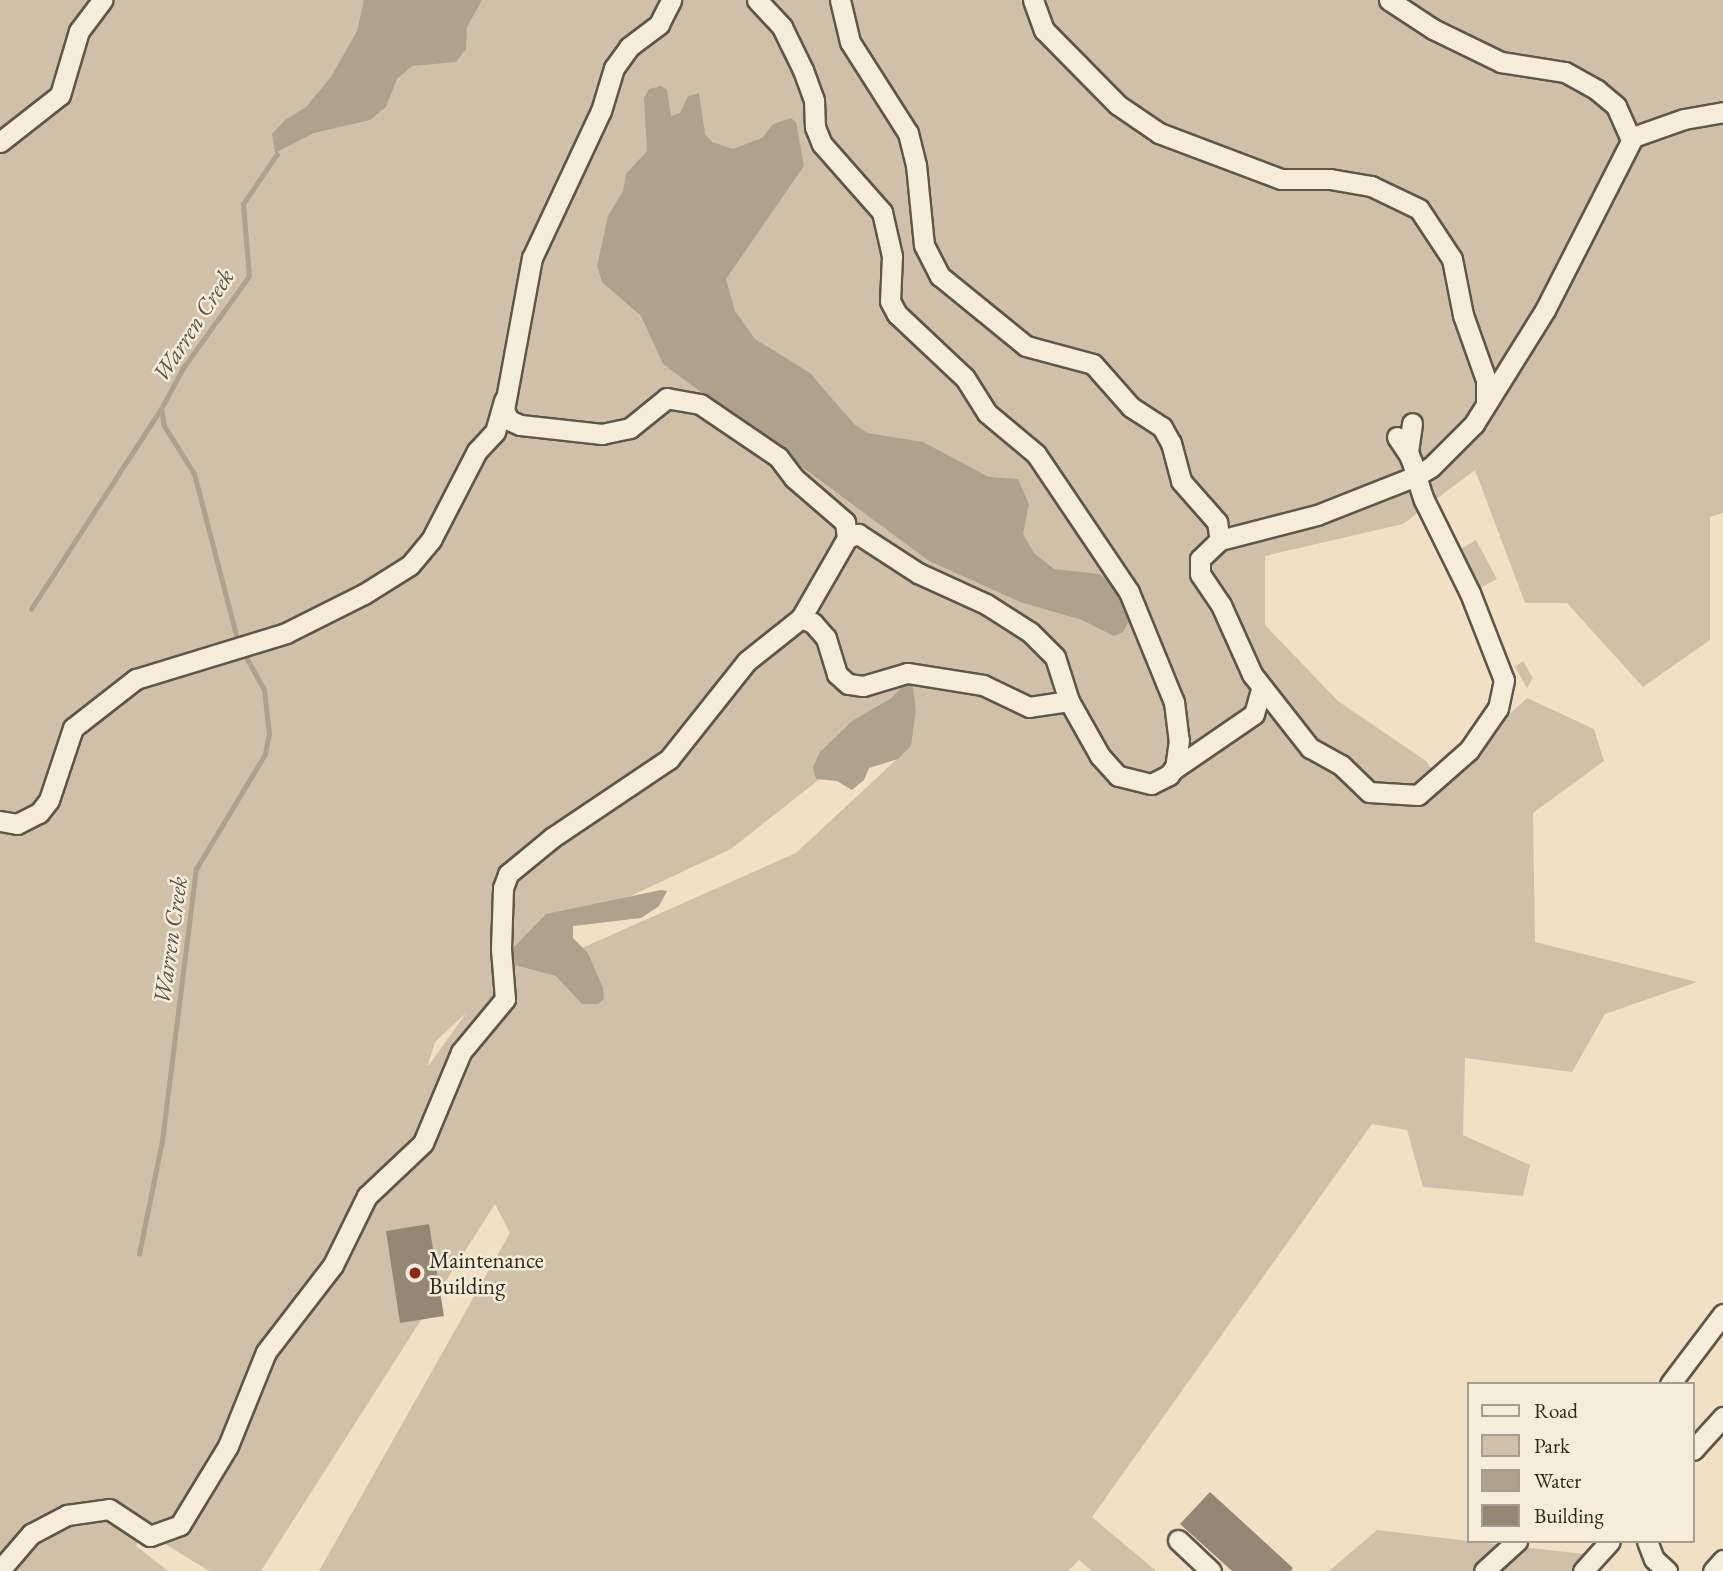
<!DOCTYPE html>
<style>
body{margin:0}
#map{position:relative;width:1723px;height:1571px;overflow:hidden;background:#f0e1c6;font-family:"EB Garamond",serif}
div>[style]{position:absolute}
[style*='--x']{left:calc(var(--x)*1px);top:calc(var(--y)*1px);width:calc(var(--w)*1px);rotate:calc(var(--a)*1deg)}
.green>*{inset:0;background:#cfc1a9}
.water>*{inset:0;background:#afa28d}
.stream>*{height:4.5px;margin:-2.25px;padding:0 2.25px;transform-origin:2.25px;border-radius:2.25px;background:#afa28d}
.building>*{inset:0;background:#948875}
.roads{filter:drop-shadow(2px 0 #605647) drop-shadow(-2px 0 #605647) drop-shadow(0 2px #605647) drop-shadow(0 -2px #605647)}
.minor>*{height:19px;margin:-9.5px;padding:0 9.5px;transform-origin:9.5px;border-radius:9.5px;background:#f5ecda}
.dots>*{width:19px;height:19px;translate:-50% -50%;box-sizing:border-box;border:4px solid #f5ecda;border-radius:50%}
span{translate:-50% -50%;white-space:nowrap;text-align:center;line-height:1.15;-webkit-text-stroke:5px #f5ecda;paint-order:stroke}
.poi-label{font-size:23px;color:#30271d}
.left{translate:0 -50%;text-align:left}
.water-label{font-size:24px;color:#5c5244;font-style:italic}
.legend{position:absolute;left:1467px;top:1382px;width:228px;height:161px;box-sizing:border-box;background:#f5ecda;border:2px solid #a69d8e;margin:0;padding:9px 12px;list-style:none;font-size:21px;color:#30271d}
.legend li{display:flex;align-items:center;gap:14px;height:35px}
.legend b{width:35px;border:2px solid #a69d8e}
</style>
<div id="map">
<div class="green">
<i style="clip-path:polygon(evenodd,0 0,1723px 0,1723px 513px,1710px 517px,1710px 640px,1643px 687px,1567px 603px,1525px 603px,1475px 470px,1403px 524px,1265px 556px,1265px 625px,1338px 701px,1426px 761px,1439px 779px,1527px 698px,1594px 729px,1604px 761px,1533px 813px,1535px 942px,1697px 982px,1605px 1014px,1572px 1072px,1465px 1058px,1463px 1135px,1530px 1165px,1523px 1196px,1423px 1187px,1407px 1130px,1372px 1124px,1092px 1517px,1156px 1571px,1092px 1571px,1079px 1560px,1068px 1571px,319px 1571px,510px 1233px,495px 1204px,261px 1571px,209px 1571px,157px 1539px,139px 1538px,136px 1546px,168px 1571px,0 1571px,0 0,887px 726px,911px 739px,911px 746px,796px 853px,582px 948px,543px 937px,731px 849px,887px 726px,0 0,466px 1013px,429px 1065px,428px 1065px,435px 1042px,466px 1013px)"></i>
<i style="clip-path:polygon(1476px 540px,1497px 579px,1480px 588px,1459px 550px)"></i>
<i style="clip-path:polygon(1523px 661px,1533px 678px,1527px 688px,1515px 667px)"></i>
<i style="clip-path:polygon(1377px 1530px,1469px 1541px,1603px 1556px,1591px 1571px,1329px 1571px)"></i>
</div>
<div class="water">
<i style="clip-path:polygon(364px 0,482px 0,467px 27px,466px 49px,456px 62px,412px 66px,397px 79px,386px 107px,370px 120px,314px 133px,275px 153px,272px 134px,285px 120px,306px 107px,331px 77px,357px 31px)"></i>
<i style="clip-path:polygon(661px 86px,667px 90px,671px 116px,680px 113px,688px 96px,699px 93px,705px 134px,712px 142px,733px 149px,762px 138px,773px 124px,791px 118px,796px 122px,804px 166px,726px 279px,735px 311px,755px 339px,810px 373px,854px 424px,868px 433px,923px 442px,989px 477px,1018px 479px,1029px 504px,1023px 534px,1034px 553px,1054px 569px,1099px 574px,1114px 584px,1127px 600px,1130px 620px,1123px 632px,1114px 636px,1082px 620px,1020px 602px,929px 561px,663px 364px,641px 316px,602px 282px,597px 266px,608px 216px,623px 191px,626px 174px,647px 151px,644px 98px,649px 89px)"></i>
<i style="clip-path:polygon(903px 679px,912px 680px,916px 710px,911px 746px,898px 759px,869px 768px,864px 780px,852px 790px,837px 781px,816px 779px,813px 767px,820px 752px,852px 721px,890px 699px,902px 687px)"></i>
<i style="clip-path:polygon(661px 890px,667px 891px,659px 906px,641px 918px,573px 926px,573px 938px,588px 953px,603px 988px,604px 999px,598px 1004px,582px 1004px,556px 976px,511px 964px,512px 949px,546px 914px)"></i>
</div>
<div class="stream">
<i style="--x:31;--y:609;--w:237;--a:-57"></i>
<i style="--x:236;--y:635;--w:166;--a:-104.6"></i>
<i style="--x:194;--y:474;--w:57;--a:-122"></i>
<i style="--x:164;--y:426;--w:17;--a:-100"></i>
<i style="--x:161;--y:409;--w:47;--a:-61.8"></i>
<i style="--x:183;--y:368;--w:113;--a:-54.3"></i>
<i style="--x:249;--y:276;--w:72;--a:-94.8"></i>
<i style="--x:243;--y:204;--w:60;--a:-55.8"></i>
<i style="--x:139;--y:1254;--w:115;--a:-78.5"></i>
<i style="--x:162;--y:1141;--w:274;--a:-82.9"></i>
<i style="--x:196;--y:869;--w:134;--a:-59"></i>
<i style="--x:265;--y:754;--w:20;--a:-79"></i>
<i style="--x:269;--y:734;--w:44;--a:-96.5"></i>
<i style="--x:264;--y:690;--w:43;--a:-118.9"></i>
</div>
<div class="building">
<i style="clip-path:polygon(429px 1224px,444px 1316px,400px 1323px,386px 1231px)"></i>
<i style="clip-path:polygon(1210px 1492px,1293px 1568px,1291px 1571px,1232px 1571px,1180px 1524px)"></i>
</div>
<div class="roads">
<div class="minor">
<i style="--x:757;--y:0;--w:37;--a:47"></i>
<i style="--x:782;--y:27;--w:48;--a:64"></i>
<i style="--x:803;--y:70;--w:32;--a:70"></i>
<i style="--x:814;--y:100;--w:27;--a:88"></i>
<i style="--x:815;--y:127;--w:18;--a:68"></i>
<i style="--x:822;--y:144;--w:91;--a:48.6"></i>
<i style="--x:882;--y:212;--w:45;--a:77.2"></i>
<i style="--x:892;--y:256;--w:45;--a:92.5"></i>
<i style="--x:890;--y:301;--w:15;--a:62"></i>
<i style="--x:897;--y:314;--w:93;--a:43.3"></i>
<i style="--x:965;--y:378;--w:41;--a:57.8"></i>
<i style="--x:987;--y:413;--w:64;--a:39.9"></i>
<i style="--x:1036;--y:454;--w:166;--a:56"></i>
<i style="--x:1129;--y:592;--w:119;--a:67.8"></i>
<i style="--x:1174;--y:702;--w:38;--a:83"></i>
<i style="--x:1179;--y:740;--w:27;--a:98"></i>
<i style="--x:1175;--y:767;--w:10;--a:127"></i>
<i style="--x:1169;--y:775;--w:20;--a:153"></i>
<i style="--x:1151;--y:784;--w:34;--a:-166"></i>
<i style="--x:1118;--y:776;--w:27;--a:-132"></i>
<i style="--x:1100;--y:756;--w:63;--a:-119.4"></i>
<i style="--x:1069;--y:701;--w:40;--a:171.5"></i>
<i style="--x:1029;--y:707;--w:51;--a:-154.4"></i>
<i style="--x:983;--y:685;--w:77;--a:-171"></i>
<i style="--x:907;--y:673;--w:46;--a:163.5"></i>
<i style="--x:863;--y:686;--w:15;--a:-172"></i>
<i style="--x:848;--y:684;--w:15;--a:-138"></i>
<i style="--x:837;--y:674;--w:38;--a:-107"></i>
<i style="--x:826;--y:638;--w:20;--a:-131"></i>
<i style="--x:813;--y:623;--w:13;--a:-157"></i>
<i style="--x:840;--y:0;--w:43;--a:76.6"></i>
<i style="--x:850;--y:42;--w:108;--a:57.5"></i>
<i style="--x:908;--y:133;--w:33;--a:76"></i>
<i style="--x:916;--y:165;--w:80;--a:84.3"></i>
<i style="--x:924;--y:245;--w:35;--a:63"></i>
<i style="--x:940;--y:276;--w:111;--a:39.1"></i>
<i style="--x:1026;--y:346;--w:69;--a:15"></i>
<i style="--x:1093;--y:364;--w:57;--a:48.5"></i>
<i style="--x:1131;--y:407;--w:37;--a:33"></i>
<i style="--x:1162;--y:427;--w:18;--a:61"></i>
<i style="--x:1171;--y:443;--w:39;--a:75"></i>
<i style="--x:1181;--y:481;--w:55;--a:48.7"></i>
<i style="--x:1217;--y:522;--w:18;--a:81"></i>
<i style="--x:1033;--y:0;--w:32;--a:70"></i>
<i style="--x:1044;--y:30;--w:105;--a:45.4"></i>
<i style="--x:1118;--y:105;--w:50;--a:34.3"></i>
<i style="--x:1159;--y:133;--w:130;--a:20.7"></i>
<i style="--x:1281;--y:179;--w:49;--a:0"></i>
<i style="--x:1330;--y:179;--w:42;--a:9.7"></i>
<i style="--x:1371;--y:186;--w:53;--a:25.6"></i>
<i style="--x:1419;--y:209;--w:60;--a:56.6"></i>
<i style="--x:1452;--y:259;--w:57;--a:78.9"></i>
<i style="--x:1463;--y:315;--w:69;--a:70.5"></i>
<i style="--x:1486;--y:380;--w:22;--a:90"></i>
<i style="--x:1389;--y:0;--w:53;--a:33.4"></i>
<i style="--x:1433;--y:29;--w:76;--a:25.9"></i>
<i style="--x:1501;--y:62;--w:65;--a:8.9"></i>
<i style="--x:1565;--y:72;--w:37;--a:29"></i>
<i style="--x:1597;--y:90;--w:25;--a:40"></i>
<i style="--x:1616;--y:106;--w:36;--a:66"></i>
<i style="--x:0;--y:142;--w:76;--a:-38.1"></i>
<i style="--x:60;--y:95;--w:67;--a:-73.5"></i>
<i style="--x:79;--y:31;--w:39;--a:-53"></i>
<i style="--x:1397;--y:437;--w:22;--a:56"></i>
<i style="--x:1409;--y:455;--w:8;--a:67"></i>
<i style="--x:1412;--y:462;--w:15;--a:74"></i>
<i style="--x:1416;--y:476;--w:25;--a:72"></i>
<i style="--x:1424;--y:500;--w:104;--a:63.7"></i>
<i style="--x:1470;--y:593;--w:93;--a:68.7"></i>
<i style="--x:1504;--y:680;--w:29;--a:102"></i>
<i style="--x:1498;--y:708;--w:51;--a:124.6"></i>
<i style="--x:1469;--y:750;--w:68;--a:138.6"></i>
<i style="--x:1418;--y:795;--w:49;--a:-176.5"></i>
<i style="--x:1369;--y:792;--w:39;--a:-136"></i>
<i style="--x:1341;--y:765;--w:35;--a:-151"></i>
<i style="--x:1310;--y:748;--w:94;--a:-128.1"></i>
<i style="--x:1252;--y:674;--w:76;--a:-114.2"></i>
<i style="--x:1221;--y:605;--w:37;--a:-124"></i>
<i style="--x:1200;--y:574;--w:15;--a:-90"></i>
<i style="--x:1200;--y:559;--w:28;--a:-44"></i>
<i style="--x:1220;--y:540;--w:100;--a:-14.5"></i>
<i style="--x:1317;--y:515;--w:106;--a:-21.5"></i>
<i style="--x:1416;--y:476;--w:17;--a:-31"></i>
<i style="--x:1431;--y:467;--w:61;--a:-45"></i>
<i style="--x:1474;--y:424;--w:134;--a:-58.1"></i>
<i style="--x:1545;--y:310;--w:194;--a:-63"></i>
<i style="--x:1633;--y:137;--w:54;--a:-19.4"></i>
<i style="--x:1684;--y:119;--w:40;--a:-10"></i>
<i style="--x:1408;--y:452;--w:29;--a:-82"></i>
<i style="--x:847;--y:538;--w:12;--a:-20"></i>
<i style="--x:858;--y:534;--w:72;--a:33"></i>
<i style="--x:918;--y:573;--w:75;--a:24.5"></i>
<i style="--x:986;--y:604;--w:52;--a:32.5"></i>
<i style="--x:1030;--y:632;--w:35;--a:45"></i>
<i style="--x:1055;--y:657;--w:46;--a:72.3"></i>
<i style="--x:1174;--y:769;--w:97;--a:-34.5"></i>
<i style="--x:1254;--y:714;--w:26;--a:-74"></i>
<i style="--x:0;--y:821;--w:17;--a:10"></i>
<i style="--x:17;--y:824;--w:25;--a:-27"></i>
<i style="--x:39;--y:813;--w:16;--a:-52"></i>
<i style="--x:49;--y:800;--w:76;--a:-71.6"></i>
<i style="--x:73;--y:728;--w:80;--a:-37.9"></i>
<i style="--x:136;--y:679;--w:157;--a:-17"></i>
<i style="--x:286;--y:633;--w:87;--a:-26.6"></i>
<i style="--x:364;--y:594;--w:54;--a:-32.2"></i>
<i style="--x:410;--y:565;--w:33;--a:-50"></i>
<i style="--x:431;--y:540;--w:100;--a:-62.7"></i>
<i style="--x:477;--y:451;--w:26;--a:-47"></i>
<i style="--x:495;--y:432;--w:33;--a:-74"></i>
<i style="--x:1670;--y:1384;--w:88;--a:-52.9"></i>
<i style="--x:1693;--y:1450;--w:45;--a:-47.7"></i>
<i style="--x:1178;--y:1540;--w:45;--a:43.2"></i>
<i style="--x:1647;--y:1541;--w:19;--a:69"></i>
<i style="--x:1654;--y:1559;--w:18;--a:43"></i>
<i style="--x:0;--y:1570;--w:48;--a:-49.3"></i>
<i style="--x:31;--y:1534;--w:41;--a:-27.8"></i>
<i style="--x:67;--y:1515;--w:42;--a:-8.1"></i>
<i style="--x:109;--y:1509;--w:49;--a:33.4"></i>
<i style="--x:150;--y:1536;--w:32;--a:-20"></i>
<i style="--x:180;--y:1525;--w:92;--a:-58.7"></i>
<i style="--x:228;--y:1446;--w:101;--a:-68"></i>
<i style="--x:266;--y:1352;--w:110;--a:-52.4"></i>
<i style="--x:333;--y:1265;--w:77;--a:-63.8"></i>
<i style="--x:367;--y:1196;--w:77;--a:-43.4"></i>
<i style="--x:423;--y:1143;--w:99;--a:-67.3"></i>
<i style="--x:461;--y:1052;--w:69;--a:-50.3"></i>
<i style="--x:505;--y:999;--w:50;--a:-94.6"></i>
<i style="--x:501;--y:949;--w:61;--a:-88.1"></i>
<i style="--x:503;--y:888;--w:15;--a:-70"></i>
<i style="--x:508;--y:874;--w:58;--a:-39.4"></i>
<i style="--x:553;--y:837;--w:140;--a:-33.9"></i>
<i style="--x:669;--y:759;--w:125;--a:-51.5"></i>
<i style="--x:747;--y:661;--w:69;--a:-38.5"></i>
<i style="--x:801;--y:618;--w:92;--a:-60.1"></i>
<i style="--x:847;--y:538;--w:16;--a:-97"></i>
<i style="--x:845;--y:522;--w:67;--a:-139.2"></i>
<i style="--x:794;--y:478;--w:26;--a:-127"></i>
<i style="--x:778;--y:457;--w:94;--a:-145.8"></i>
<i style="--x:700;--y:404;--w:34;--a:-170"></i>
<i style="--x:667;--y:398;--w:48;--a:141"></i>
<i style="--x:630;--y:428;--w:29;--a:168"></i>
<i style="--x:602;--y:434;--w:82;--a:-173.7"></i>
<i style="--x:520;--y:425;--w:12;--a:-156"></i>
<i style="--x:509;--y:420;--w:11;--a:-117"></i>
<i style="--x:504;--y:410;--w:155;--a:-79.6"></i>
<i style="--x:532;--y:258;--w:162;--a:-64.9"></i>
<i style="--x:601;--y:111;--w:45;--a:-73.2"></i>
<i style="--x:614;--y:68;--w:26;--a:-54"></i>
<i style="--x:629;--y:47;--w:38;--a:-37"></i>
<i style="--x:659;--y:24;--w:27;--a:-63"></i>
<i style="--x:1484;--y:1571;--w:45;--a:-42.3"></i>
<i style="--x:1583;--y:1571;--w:40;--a:-48"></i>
<i style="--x:1713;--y:1571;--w:15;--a:-48"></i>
</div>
</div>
<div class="dots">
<i style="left:415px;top:1273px;background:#8f2418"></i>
</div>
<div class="poi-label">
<span class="left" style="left:429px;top:1273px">Maintenance<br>Building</span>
</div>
<div class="water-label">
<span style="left:193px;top:325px;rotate:-57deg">Warren Creek</span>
<span style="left:170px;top:940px;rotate:-82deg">Warren Creek</span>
</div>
<ul class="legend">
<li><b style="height:9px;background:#f5ecda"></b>Road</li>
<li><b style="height:19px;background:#cfc1a9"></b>Park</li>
<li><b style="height:19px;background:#afa28d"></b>Water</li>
<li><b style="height:19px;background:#948875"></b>Building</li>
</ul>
</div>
